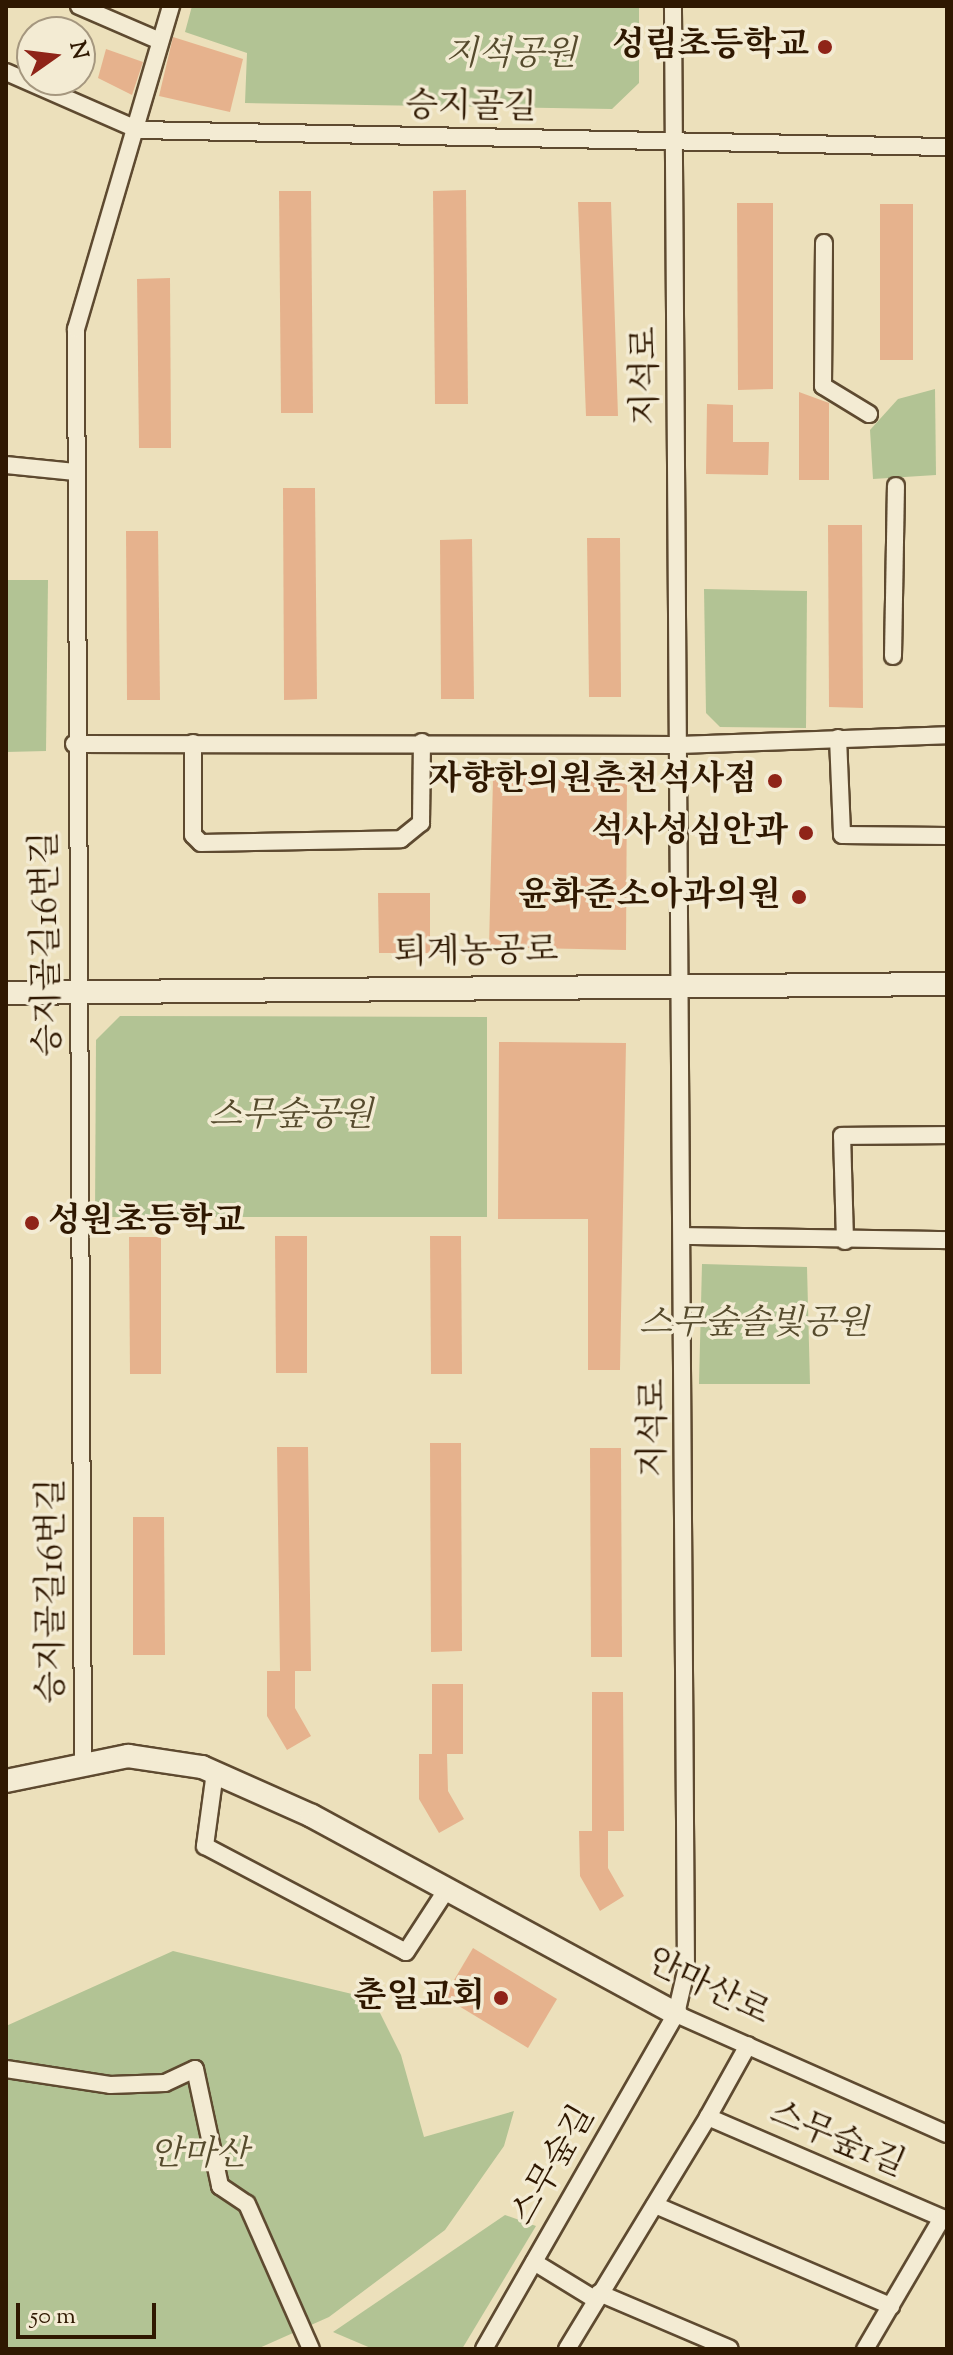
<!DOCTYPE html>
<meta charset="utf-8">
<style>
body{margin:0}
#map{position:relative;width:953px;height:2355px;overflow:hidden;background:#ece0bb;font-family:"Sorts Mill Goudy","Noto Serif KR",serif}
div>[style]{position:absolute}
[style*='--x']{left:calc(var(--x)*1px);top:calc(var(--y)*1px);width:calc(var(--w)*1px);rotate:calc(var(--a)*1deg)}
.green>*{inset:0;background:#b2c394}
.building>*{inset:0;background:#e6b28d}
.roads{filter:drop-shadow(2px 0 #5e4a30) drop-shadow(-2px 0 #5e4a30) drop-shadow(0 2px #5e4a30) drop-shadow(0 -2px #5e4a30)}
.street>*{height:16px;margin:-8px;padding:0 8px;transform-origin:8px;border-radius:8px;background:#f3ebd3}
.secondary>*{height:22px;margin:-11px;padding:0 11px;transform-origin:11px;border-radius:11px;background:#f3ebd3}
.dots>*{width:22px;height:22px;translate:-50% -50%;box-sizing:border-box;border:4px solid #f3ebd3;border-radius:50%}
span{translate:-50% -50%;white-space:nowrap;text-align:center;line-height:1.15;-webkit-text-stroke:7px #f3ebd3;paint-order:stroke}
.poi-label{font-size:34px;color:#2f1801;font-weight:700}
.right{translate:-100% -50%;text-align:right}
.left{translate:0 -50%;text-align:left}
.park-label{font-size:34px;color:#564b2d;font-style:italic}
.street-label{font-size:34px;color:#2f1801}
.frame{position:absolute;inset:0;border:8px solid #2f1801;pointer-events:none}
.north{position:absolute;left:16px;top:16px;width:80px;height:80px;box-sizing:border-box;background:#f3ebd3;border:2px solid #a5977f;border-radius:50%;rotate:76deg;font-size:22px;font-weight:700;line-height:32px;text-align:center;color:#2f1801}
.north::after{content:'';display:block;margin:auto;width:28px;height:36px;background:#8f2418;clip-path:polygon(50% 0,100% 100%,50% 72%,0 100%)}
.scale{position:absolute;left:16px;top:2303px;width:140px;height:36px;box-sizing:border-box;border:4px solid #2f1801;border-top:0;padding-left:10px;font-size:24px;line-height:28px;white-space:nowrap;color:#2f1801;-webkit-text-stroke:6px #f3ebd3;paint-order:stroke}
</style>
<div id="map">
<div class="green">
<i style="clip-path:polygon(192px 6px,639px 6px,639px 83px,612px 109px,245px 103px,247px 53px,185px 32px)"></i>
<i style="clip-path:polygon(935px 389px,936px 475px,873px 479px,870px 430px,898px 399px)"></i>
<i style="clip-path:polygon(6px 580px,48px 580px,46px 751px,6px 752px)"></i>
<i style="clip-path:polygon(704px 589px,807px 591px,806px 728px,720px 727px,706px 713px)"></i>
<i style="clip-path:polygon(120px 1016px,487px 1017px,487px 1217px,95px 1217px,96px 1040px)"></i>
<i style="clip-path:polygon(702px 1264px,807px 1267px,810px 1384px,699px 1384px)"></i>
<i style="clip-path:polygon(173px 1951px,373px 1999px,401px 2055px,424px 2137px,514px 2111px,504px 2146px,445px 2230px,329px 2317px,257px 2349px,6px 2349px,6px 2026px)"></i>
<i style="clip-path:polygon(505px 2215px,536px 2226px,462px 2349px,373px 2349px,333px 2332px)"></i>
</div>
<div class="building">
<i style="clip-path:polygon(173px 37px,243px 59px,230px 112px,159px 96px)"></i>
<i style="clip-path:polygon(106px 49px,143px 62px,132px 95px,98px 78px)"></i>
<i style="clip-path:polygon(466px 190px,468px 404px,435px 404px,433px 191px)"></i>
<i style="clip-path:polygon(279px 191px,311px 191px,313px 413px,281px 413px)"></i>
<i style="clip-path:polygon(578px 202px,611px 202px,618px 416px,586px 416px)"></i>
<i style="clip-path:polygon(737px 203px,773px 203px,773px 389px,738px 390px)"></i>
<i style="clip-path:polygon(880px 204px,913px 204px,913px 360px,880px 360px)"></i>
<i style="clip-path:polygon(170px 278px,171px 448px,139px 448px,137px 279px)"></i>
<i style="clip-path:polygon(799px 392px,829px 403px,829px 480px,799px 480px)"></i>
<i style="clip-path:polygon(707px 404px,733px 405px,733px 442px,769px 442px,768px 475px,706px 474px)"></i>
<i style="clip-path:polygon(283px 488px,315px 488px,317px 699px,284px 700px)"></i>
<i style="clip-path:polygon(828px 525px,862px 525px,863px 708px,829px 707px)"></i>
<i style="clip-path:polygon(126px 531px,158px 531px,160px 700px,127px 700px)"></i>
<i style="clip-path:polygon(587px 538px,620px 538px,621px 697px,589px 697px)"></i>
<i style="clip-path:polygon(472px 539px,474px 699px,441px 699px,440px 540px)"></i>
<i style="clip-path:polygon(627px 774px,626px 950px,489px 947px,493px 778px)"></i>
<i style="clip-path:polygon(378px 893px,430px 893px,430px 953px,379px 953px)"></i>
<i style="clip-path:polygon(499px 1042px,626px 1043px,620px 1370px,588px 1370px,588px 1219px,498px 1219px)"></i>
<i style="clip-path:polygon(275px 1236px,307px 1236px,307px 1373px,276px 1373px)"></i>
<i style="clip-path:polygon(430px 1236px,461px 1236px,462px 1374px,431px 1374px)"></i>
<i style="clip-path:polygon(129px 1237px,161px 1237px,161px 1374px,130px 1374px)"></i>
<i style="clip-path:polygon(430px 1443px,461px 1443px,462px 1651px,431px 1652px)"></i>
<i style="clip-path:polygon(277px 1447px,308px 1447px,311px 1671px,295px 1671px,295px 1708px,311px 1736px,287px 1750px,267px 1716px,267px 1671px,280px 1671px)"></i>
<i style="clip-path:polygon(590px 1448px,621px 1448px,622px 1657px,591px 1657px)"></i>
<i style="clip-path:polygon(133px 1517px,164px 1517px,165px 1655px,133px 1655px)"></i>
<i style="clip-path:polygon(432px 1684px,463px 1684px,463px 1754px,447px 1754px,448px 1791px,464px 1819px,439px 1833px,419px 1799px,419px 1754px,432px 1754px)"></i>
<i style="clip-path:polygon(592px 1692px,623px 1692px,624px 1831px,608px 1831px,608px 1868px,624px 1896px,600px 1911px,580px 1876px,579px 1831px,592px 1831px)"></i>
<i style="clip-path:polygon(473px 1948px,557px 1999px,528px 2048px,444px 1997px)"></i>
</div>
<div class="roads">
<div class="street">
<i style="--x:79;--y:6;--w:88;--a:23.4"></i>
<i style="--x:6;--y:72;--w:145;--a:23.6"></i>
<i style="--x:139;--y:130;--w:808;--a:1.21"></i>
<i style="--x:824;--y:243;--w:143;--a:90.4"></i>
<i style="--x:823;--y:386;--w:54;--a:31.3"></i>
<i style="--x:6;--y:465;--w:69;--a:5.8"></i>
<i style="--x:893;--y:656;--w:170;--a:-89"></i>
<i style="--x:838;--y:738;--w:97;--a:87.6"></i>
<i style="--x:842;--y:835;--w:105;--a:0.5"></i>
<i style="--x:193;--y:743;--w:92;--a:90"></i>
<i style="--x:193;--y:835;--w:11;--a:45"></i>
<i style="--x:201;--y:843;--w:200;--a:-1.1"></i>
<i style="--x:401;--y:839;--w:26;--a:-39"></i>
<i style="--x:421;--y:823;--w:81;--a:-89.3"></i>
<i style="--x:74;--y:744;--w:605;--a:0.09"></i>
<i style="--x:679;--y:745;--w:268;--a:-2.1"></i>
<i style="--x:685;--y:1236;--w:262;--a:0.9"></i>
<i style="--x:845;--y:1241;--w:105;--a:-91.6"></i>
<i style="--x:842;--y:1136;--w:105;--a:-0.5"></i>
<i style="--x:83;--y:1766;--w:1437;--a:-90.28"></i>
<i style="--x:76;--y:329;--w:337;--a:-73.6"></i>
<i style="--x:215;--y:1772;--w:75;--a:97.7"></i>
<i style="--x:205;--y:1846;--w:227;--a:27.8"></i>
<i style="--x:406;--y:1952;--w:75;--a:-56.9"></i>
<i style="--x:676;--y:2014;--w:296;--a:23.9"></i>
<i style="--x:6;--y:2069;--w:105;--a:8.7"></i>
<i style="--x:110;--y:2085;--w:55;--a:-2.1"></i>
<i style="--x:165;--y:2083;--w:33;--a:-25"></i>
<i style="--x:195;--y:2069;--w:120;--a:77.9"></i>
<i style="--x:220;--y:2186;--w:32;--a:34"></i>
<i style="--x:247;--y:2204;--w:158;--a:66.2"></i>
<i style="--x:708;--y:2117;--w:82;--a:-60.9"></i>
<i style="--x:655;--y:2205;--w:257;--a:23.2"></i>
<i style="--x:534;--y:2262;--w:73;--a:31.5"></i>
<i style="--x:599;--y:2293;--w:142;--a:23.1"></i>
<i style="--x:484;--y:2349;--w:386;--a:-60.2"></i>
<i style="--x:676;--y:2014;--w:44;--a:-76.9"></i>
<i style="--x:686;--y:1971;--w:1965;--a:-90.38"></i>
<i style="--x:567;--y:2349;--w:271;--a:-58.7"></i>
<i style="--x:708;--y:2117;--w:255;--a:23.3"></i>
<i style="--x:942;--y:2218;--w:152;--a:120.4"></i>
</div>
<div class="secondary">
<i style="--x:6;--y:993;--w:941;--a:-0.55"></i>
<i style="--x:6;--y:1781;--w:125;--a:-11.6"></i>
<i style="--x:128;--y:1756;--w:75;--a:8.5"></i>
<i style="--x:202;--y:1767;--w:120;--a:24"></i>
<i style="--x:312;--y:1816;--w:414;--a:28.5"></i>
</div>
</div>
<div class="dots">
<i style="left:825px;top:47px;background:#8f2418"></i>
<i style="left:775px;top:781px;background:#8f2418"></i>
<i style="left:806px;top:833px;background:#8f2418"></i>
<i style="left:799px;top:897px;background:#8f2418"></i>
<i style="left:32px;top:1223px;background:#8f2418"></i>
<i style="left:501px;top:1998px;background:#8f2418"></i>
</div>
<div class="poi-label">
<span class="right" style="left:809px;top:47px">성림초등학교</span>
<span class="right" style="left:757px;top:781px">자향한의원춘천석사점</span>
<span class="right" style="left:788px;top:833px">석사성심안과</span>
<span class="right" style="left:781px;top:897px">윤화준소아과의원</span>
<span class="left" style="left:48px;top:1223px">성원초등학교</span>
<span class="right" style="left:485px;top:1998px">춘일교회</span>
</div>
<div class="park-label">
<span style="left:511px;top:56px">지석공원</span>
<span style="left:291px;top:1117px">스무숲공원</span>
<span style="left:754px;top:1325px">스무숲솔빛공원</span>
<span style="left:199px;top:2156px">안마산</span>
</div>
<div class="street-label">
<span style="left:471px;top:108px;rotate:1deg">승지골길</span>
<span style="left:647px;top:376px;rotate:-91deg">지석로</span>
<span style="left:48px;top:944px;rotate:-91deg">승지골길16번길</span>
<span style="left:476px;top:953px;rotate:-1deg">퇴계농공로</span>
<span style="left:655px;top:1428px;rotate:-90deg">지석로</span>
<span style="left:53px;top:1591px;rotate:-90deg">승지골길16번길</span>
<span style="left:708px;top:1988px;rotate:26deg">안마산로</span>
<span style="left:837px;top:2140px;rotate:23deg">스무숲1길</span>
<span style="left:554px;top:2166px;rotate:-60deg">스무숲길</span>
</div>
<div class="frame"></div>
<div class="north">N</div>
<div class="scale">50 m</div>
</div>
